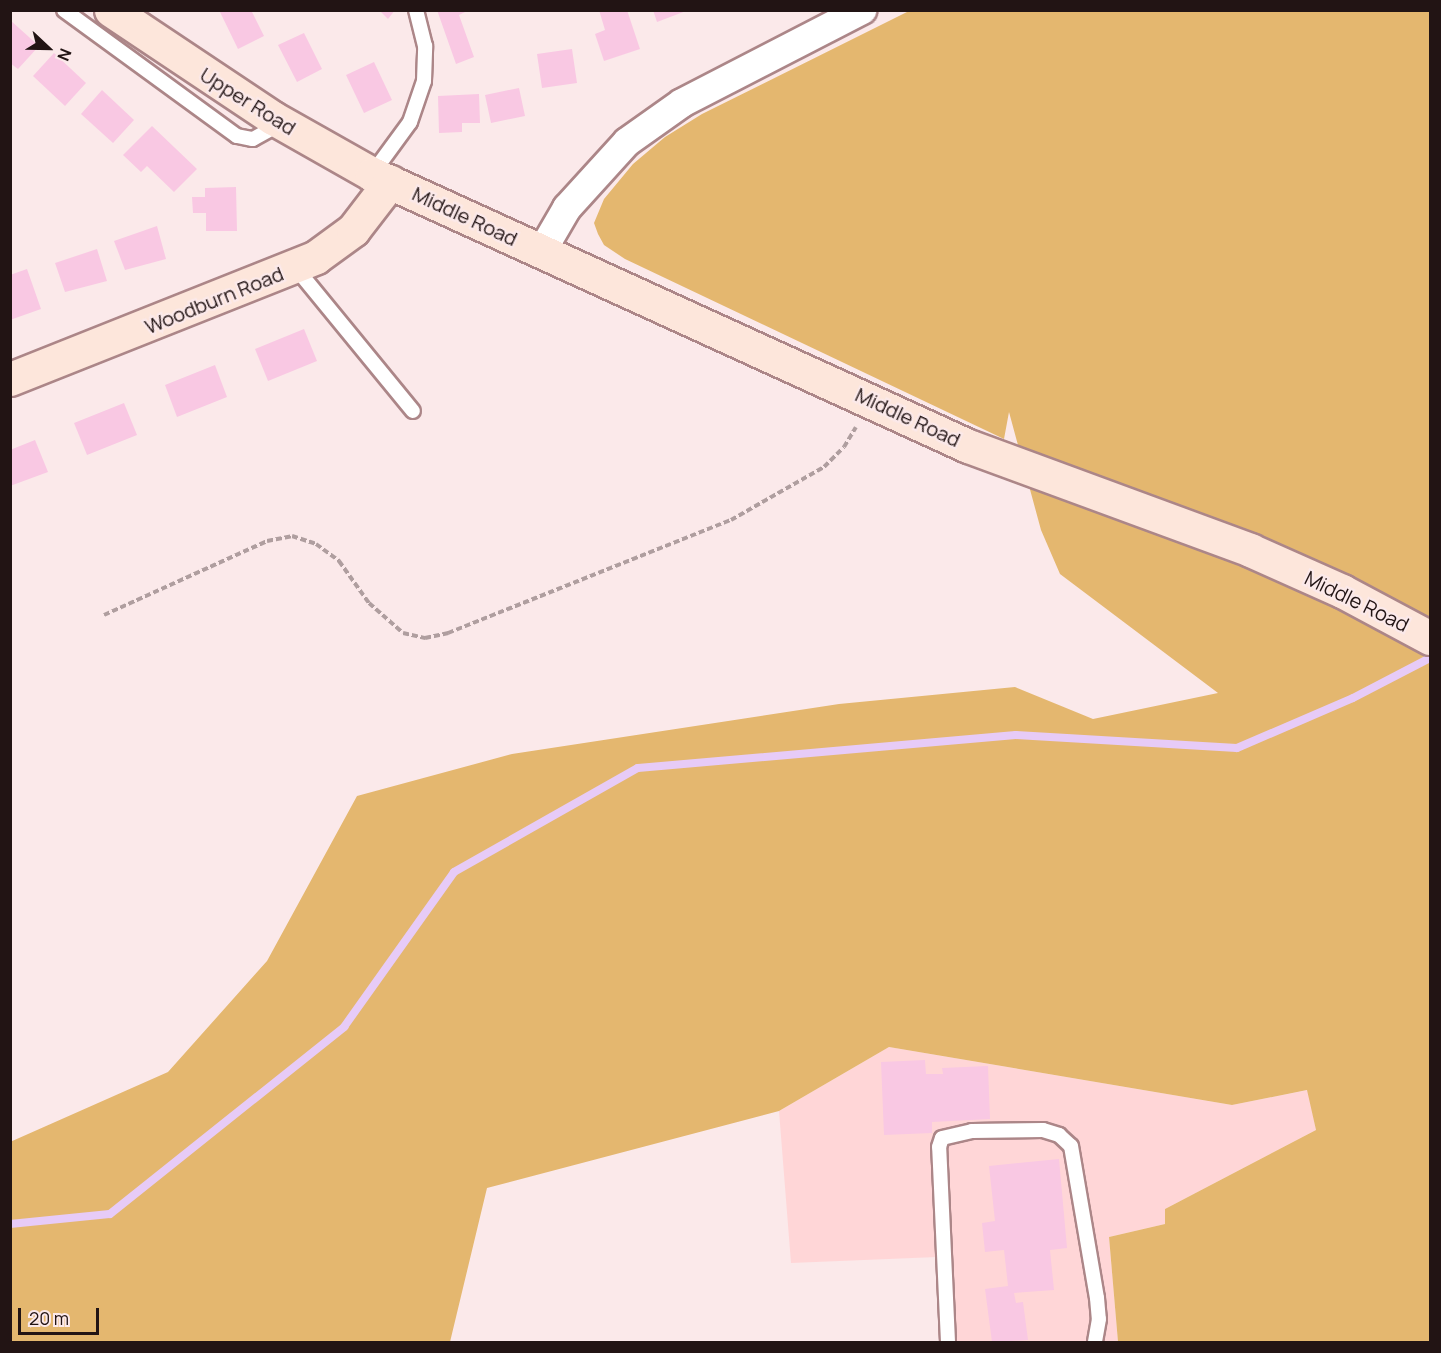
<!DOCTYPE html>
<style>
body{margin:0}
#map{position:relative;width:1441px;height:1353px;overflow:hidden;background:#fbe9ea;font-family:Manrope,sans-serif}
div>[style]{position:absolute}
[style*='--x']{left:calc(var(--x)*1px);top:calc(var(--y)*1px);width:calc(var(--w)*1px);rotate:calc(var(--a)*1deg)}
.built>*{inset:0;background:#ffd6d7}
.green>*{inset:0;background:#e4b76f}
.stream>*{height:8px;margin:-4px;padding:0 4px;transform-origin:4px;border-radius:4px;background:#e7cbf7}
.building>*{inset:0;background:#f9c8e3}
.path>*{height:4px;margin-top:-2px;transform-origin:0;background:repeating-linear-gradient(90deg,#af9e9f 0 6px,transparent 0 9px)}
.roads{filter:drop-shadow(2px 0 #ac8688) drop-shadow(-2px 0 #ac8688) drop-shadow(0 2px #ac8688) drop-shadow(0 -2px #ac8688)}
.lane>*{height:14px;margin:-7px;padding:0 7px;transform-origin:7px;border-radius:7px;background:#fff}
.street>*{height:28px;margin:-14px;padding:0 14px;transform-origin:14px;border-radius:14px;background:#fff}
.secondary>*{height:33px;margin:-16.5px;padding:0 16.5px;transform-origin:16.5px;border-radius:16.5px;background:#fde6db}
span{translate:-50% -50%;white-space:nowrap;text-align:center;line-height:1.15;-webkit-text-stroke:4.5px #fbe9ea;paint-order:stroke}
.street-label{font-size:20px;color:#221414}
.frame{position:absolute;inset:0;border:12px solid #221414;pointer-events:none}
.north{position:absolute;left:18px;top:18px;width:60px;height:60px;-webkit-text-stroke:4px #fbe9ea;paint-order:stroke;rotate:112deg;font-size:16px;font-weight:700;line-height:24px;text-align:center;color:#221414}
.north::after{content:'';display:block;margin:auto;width:21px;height:27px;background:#221414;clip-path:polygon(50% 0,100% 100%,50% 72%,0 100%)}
.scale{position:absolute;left:18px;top:1308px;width:81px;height:27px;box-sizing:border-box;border:3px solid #221414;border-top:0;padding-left:8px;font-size:18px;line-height:21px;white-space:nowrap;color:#221414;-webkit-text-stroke:4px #fbe9ea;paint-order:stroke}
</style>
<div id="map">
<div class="built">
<i style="clip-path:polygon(889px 1047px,1232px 1105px,1308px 1090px,1316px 1130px,1165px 1209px,1165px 1224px,1109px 1237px,1118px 1342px,945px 1342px,937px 1257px,791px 1263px,779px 1111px)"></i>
</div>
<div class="green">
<i style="clip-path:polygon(909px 11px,1430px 11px,1430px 1342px,1118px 1342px,1109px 1237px,1165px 1224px,1165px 1209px,1316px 1130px,1307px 1090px,1232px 1105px,889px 1047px,779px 1111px,487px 1188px,450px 1342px,11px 1342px,10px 1142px,168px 1072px,267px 961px,357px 796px,512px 754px,839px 704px,1015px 687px,1093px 719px,1218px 693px,1060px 574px,1041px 530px,1009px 412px,1004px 439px,625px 259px,604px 245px,598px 234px,594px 223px,604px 199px,633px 164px,665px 137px,702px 114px)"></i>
</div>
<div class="stream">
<i style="--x:10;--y:1224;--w:100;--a:-5.7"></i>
<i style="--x:110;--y:1214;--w:300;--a:-38.6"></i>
<i style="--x:344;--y:1027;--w:190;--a:-54.6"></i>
<i style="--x:454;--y:872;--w:211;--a:-29.5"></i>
<i style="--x:638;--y:768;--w:379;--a:-5"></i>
<i style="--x:1016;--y:735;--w:221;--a:3.4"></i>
<i style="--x:1237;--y:748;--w:126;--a:-23.3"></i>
<i style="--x:1353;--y:698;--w:87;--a:-27.5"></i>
</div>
<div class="building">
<i style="clip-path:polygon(224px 10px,251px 10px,264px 36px,238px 49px,220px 12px)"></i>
<i style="clip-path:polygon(379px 10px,395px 10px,388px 19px)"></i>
<i style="clip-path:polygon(437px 10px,469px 10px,459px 15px,474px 57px,456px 64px)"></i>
<i style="clip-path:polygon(599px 10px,627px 10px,640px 49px,604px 61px,595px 34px,605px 30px)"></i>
<i style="clip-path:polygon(653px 10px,686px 10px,686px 11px,657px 22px)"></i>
<i style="clip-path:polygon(10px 20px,39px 46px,18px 69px,10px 63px)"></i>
<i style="clip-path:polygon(304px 33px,322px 69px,297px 82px,278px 45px)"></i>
<i style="clip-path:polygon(572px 49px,577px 83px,542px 88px,537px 54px)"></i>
<i style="clip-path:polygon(54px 53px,86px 83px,65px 106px,33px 76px)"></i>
<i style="clip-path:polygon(374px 62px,392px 100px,364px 113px,346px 75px)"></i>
<i style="clip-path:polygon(519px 88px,525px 116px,491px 123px,485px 95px)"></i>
<i style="clip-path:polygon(102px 90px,134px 120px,113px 143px,81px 114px)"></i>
<i style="clip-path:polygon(479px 94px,480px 123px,462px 123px,462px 132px,439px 133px,438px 96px)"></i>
<i style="clip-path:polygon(152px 126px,197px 169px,174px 192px,147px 166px,141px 172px,123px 155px)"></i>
<i style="clip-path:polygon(236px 187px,237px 231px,206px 231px,206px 213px,193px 213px,192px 197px,205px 197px,205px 188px)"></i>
<i style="clip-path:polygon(157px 226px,166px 259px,125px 270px,114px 241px)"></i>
<i style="clip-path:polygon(97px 249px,107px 281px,65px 292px,55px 263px)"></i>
<i style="clip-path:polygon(27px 269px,41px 309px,10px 320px,10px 275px)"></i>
<i style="clip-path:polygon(304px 329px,317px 361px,268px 381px,255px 349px)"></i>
<i style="clip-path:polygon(215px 365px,227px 397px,177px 417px,165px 385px)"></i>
<i style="clip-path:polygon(124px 403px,137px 435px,87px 455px,74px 423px)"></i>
<i style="clip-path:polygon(35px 440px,48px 472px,10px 486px,10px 450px)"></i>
<i style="clip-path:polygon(925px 1060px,926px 1074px,943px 1074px,942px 1068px,988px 1066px,990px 1119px,932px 1122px,932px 1133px,884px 1135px,881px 1062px)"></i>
<i style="clip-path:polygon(1059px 1159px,1067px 1248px,1050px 1250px,1054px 1290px,1014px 1293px,1016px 1303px,1023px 1302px,1028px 1340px,992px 1342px,985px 1289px,1008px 1286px,1004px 1250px,985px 1252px,982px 1223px,995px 1221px,989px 1166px)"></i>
</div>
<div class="path">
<i style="--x:104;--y:615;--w:179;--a:-24.4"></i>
<i style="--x:267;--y:541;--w:25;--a:-11"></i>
<i style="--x:292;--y:536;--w:25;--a:18"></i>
<i style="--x:316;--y:544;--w:29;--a:36"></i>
<i style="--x:339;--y:561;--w:52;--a:54.5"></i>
<i style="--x:369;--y:603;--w:45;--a:41.4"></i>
<i style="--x:403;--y:633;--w:23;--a:13"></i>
<i style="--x:425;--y:638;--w:24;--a:-12"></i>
<i style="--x:448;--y:633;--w:305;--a:-21.8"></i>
<i style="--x:731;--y:520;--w:107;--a:-29.7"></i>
<i style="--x:824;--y:467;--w:28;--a:-45"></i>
<i style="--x:844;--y:447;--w:23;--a:-59"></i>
</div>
<div class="roads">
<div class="lane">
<i style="--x:64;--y:10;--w:214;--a:36.1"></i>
<i style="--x:237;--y:136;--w:16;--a:11"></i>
<i style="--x:253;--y:139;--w:31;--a:-29"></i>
<i style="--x:372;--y:174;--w:64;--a:-53.8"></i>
<i style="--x:410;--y:122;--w:43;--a:-71.1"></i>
<i style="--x:424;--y:81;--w:35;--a:-88"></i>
<i style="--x:425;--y:46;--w:37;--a:-104"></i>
<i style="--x:295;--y:267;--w:186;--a:50.7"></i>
<i style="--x:948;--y:1342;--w:195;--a:-92.6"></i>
<i style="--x:939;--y:1147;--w:9;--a:-72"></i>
<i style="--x:942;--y:1138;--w:31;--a:-13"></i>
<i style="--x:972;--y:1131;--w:71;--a:-0.8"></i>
<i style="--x:1043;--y:1130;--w:17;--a:17"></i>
<i style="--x:1059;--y:1135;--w:16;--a:43"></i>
<i style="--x:1071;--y:1146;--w:154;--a:80.3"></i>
<i style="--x:1097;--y:1298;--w:21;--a:85"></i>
<i style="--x:1099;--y:1319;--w:23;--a:100"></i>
</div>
<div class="street">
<i style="--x:542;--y:251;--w:50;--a:-59.8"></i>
<i style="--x:567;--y:208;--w:89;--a:-47.7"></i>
<i style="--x:627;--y:142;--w:67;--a:-35.3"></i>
<i style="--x:682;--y:103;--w:203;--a:-27.3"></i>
</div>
<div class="secondary">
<i style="--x:111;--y:10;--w:195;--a:33.7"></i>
<i style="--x:273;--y:118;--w:114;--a:29.5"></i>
<i style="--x:372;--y:174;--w:655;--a:24.53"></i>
<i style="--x:968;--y:446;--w:301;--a:20.2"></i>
<i style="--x:1250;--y:550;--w:101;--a:24"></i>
<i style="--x:1342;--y:591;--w:100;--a:28.1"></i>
<i style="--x:10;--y:379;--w:329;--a:-21.7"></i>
<i style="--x:316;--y:257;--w:46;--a:-36.1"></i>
<i style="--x:353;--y:230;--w:61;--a:-52.4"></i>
</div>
</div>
<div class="street-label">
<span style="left:248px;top:101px;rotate:32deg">Upper Road</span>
<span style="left:465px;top:216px;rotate:25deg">Middle Road</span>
<span style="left:214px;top:300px;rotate:-22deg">Woodburn Road</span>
<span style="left:908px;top:417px;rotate:25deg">Middle Road</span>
<span style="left:1357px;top:601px;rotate:26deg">Middle Road</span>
</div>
<div class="frame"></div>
<div class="north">N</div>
<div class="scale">20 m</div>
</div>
